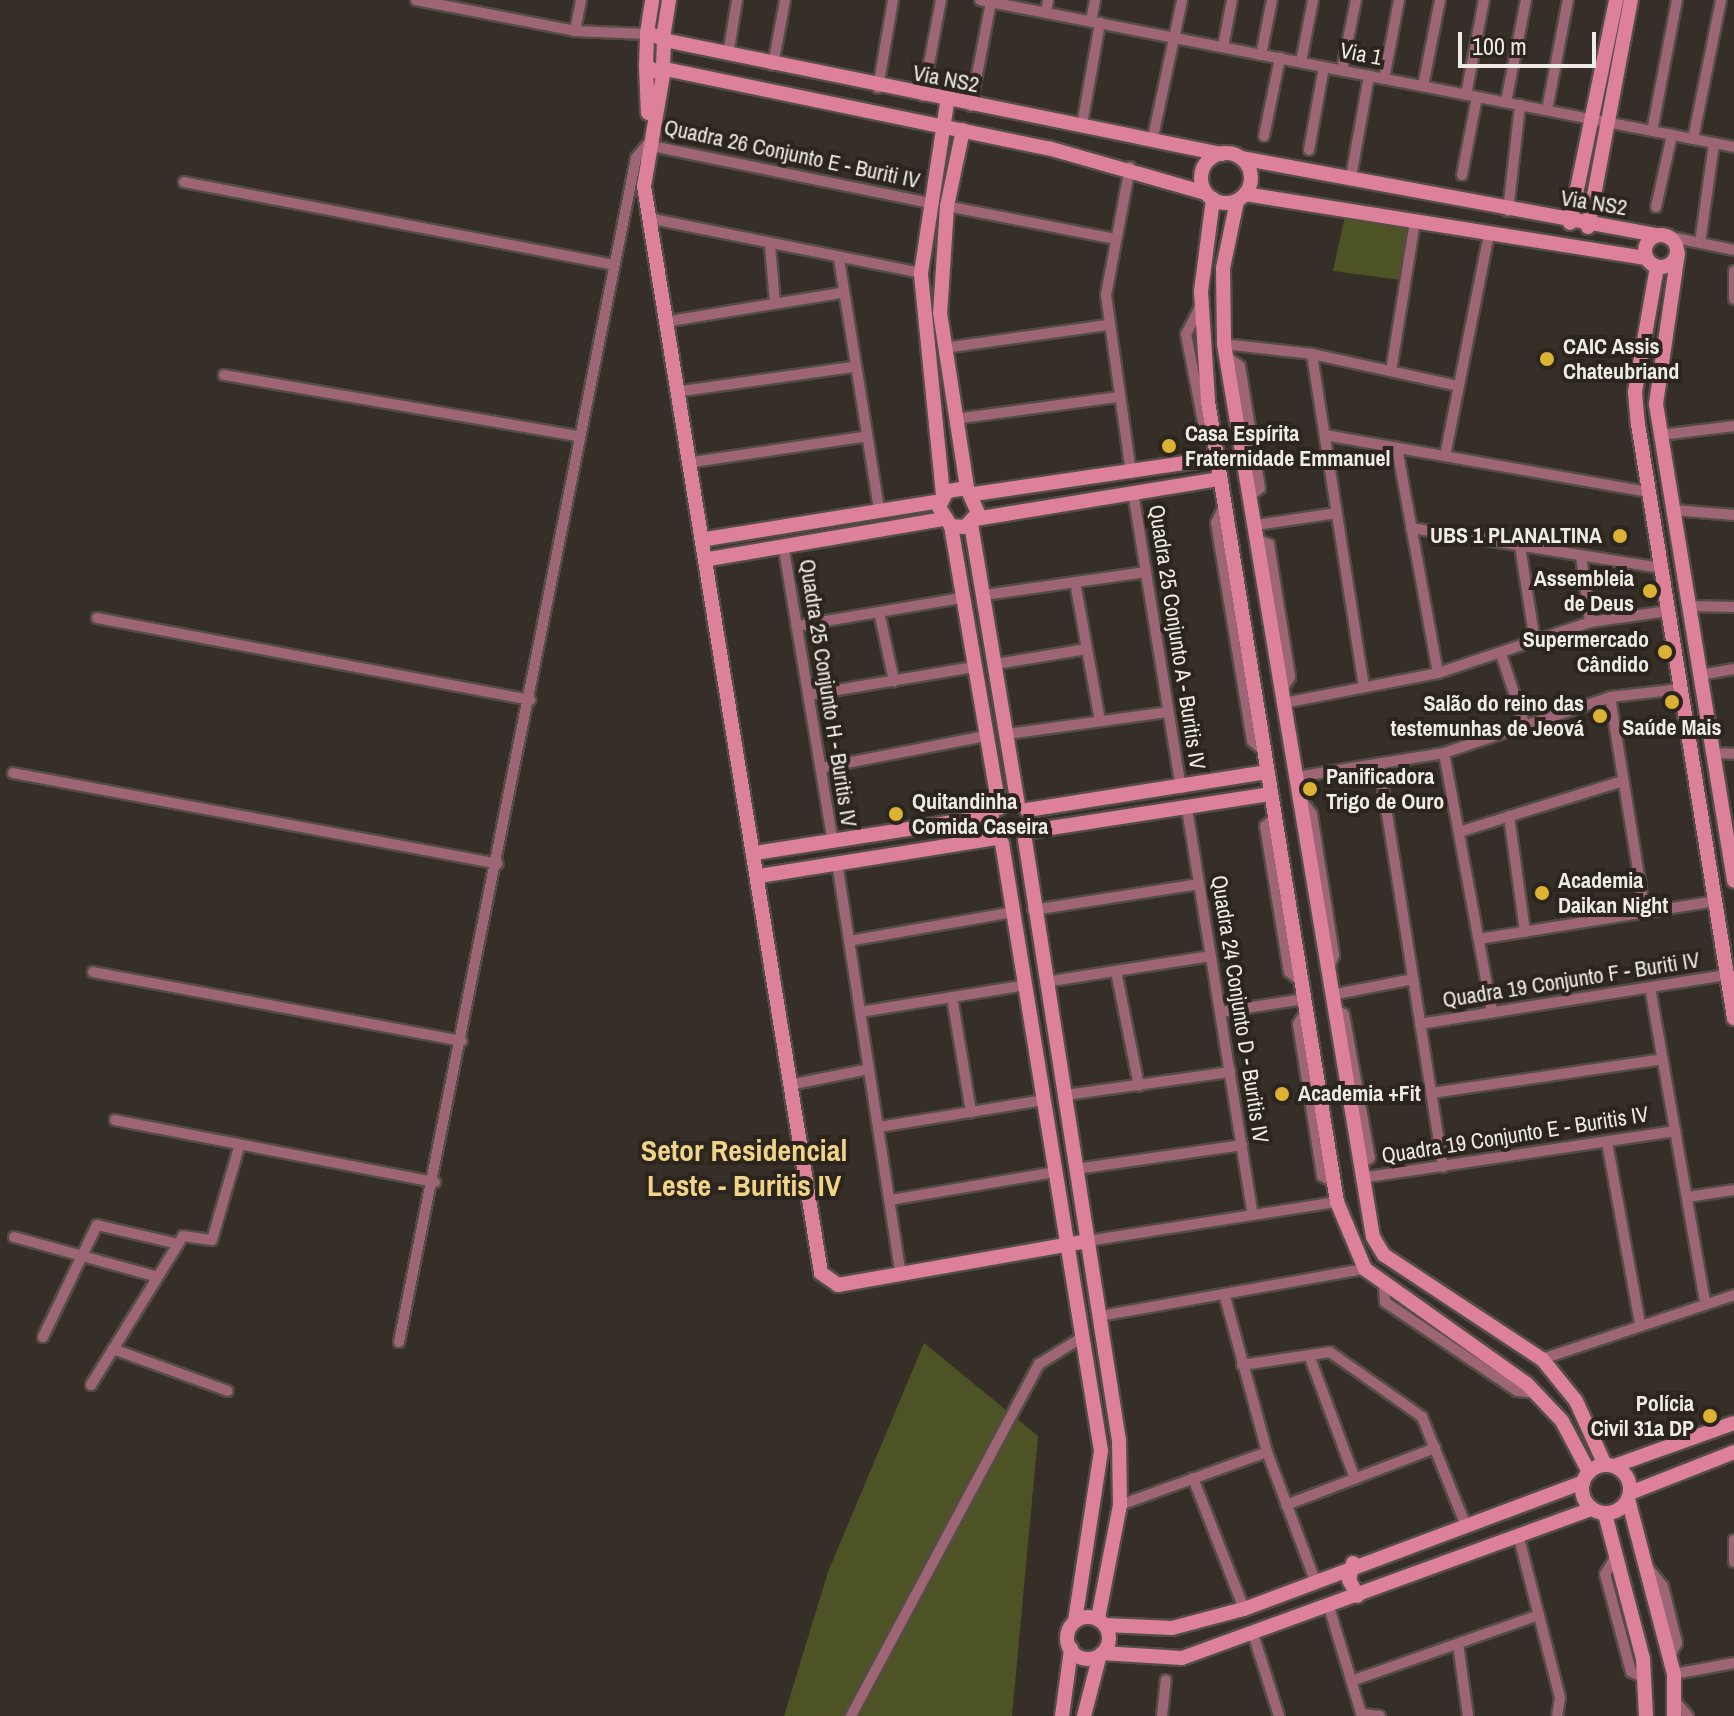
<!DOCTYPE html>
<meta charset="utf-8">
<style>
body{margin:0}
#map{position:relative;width:1734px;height:1716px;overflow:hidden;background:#362f27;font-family:"Archivo Narrow",sans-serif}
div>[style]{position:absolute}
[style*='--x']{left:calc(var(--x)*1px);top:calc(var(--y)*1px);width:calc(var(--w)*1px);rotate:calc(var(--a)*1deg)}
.green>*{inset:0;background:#4d5325}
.roads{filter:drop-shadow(2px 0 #544d46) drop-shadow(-2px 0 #544d46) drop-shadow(0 2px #544d46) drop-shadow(0 -2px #544d46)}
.street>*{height:10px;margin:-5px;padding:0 5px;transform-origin:5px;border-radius:5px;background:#9e6574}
.secondary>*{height:14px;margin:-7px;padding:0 7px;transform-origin:7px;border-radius:7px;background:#dc8199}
.secondary>.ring{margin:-7px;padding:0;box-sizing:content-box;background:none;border:14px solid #dc8199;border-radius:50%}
.dots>*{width:22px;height:22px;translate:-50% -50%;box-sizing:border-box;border:4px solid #2c251e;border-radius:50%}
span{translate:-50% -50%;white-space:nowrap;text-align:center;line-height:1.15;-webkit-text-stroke:8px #2c251e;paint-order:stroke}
.street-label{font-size:22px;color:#efebe6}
.poi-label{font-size:22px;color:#efebe6;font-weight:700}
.left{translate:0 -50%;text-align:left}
.right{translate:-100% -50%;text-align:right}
.district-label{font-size:30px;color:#f0d488;font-weight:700}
.scale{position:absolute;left:1458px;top:32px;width:138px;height:36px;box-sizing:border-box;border:4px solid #efebe6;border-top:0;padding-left:10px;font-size:24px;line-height:28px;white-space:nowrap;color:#efebe6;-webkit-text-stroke:6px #2c251e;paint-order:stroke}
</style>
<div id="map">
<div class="green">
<i style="clip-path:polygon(1345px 216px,1409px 225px,1401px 280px,1333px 271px)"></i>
<i style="clip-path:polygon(924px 1343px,1038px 1436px,1012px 1716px,784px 1716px,828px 1572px)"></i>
</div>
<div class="roads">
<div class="street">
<i style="--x:416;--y:0;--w:162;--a:11"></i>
<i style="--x:575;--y:31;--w:71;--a:2.4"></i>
<i style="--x:980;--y:0;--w:768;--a:11.03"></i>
<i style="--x:1046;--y:13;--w:13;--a:-81"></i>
<i style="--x:1091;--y:21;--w:21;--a:-79"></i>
<i style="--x:575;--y:31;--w:32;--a:-79"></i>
<i style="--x:1223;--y:47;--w:48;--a:-79.2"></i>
<i style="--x:728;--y:55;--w:56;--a:-80.7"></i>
<i style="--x:1261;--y:55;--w:56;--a:-78.7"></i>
<i style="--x:1301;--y:62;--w:63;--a:-79"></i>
<i style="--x:773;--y:65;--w:66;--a:-79.5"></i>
<i style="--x:1342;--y:70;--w:71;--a:-78.7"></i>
<i style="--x:1384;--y:79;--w:80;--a:-79.2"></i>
<i style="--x:1423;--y:86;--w:88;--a:-78.8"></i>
<i style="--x:878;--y:88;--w:89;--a:-80.3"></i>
<i style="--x:1466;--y:95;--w:97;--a:-79.3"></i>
<i style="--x:923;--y:96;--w:98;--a:-79.4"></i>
<i style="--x:1506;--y:102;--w:104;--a:-78.9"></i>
<i style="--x:971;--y:106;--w:106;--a:-79.1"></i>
<i style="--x:1547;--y:110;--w:112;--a:-79.2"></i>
<i style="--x:1082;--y:125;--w:104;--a:-80"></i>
<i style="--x:1652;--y:131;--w:133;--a:-79.2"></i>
<i style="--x:1264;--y:136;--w:80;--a:-78.4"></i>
<i style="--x:1153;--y:137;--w:140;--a:-78"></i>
<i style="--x:1693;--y:139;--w:142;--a:-78.6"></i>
<i style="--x:1309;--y:150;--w:84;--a:-79.8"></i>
<i style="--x:1130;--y:167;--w:130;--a:100.6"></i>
<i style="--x:1106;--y:295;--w:180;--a:82"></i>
<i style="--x:1462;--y:175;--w:79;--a:-79.1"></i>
<i style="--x:1351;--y:177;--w:103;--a:-79.9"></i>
<i style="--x:184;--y:182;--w:437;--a:10.9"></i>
<i style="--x:947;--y:206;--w:171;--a:11.1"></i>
<i style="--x:1656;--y:207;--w:74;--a:-77.5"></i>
<i style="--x:1508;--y:211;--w:107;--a:-83.5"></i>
<i style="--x:648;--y:218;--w:278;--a:11.4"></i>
<i style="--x:1671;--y:237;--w:64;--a:11.7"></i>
<i style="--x:1700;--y:243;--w:101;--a:-82"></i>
<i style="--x:770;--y:245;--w:58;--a:85.1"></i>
<i style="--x:839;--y:259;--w:253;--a:80.9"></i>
<i style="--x:1734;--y:271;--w:28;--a:90"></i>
<i style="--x:1201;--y:305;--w:33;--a:117"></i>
<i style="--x:1186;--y:334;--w:90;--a:79.1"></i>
<i style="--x:1203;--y:422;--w:16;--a:50"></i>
<i style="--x:670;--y:321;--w:173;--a:-9.3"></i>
<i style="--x:1224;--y:344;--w:89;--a:6.5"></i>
<i style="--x:944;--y:348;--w:165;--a:-8"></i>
<i style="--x:1227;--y:357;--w:16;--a:35"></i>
<i style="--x:1240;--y:366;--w:124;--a:80.7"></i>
<i style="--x:1260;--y:488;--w:11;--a:142"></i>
<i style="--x:1391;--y:371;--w:152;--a:-80.9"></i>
<i style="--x:224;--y:375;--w:358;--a:9.8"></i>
<i style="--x:682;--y:391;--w:172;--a:-8"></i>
<i style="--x:955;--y:419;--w:164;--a:-7.7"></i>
<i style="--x:1325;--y:435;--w:329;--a:10"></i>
<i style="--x:1661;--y:435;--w:74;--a:-7"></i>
<i style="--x:1397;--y:448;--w:229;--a:79.7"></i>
<i style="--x:1445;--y:456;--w:226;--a:-78.8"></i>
<i style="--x:693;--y:462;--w:172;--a:-8.4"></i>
<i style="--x:1133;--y:492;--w:300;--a:80.8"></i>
<i style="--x:1225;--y:505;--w:20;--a:117"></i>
<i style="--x:1216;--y:523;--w:221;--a:80.6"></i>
<i style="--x:1252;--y:741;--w:16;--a:40"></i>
<i style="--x:1674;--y:510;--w:60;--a:4.8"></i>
<i style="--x:1256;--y:525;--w:82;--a:-8.4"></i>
<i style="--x:1411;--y:528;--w:253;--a:9.1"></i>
<i style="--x:1258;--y:540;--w:12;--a:20"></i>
<i style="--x:1269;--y:544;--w:135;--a:81"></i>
<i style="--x:1290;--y:677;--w:15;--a:122"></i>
<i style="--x:1520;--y:546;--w:97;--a:81.1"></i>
<i style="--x:784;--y:550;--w:297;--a:80.5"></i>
<i style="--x:1581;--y:556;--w:67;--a:82.2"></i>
<i style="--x:1075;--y:582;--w:141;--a:79.8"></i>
<i style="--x:984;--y:595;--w:164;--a:-8.1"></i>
<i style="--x:1688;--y:606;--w:46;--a:1.2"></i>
<i style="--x:879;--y:612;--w:71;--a:77.7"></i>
<i style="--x:97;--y:618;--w:441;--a:10.7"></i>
<i style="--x:796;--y:626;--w:167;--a:-9.6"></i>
<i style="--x:1501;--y:654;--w:76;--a:71.6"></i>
<i style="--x:996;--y:664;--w:92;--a:-9.4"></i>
<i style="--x:1700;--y:675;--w:35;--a:-10"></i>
<i style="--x:1364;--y:687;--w:337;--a:-98.9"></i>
<i style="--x:1312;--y:354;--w:150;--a:12.3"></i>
<i style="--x:808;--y:695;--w:168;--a:-9.6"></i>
<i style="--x:1610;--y:697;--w:219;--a:80.8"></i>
<i style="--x:1284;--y:703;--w:157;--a:-11"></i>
<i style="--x:1438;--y:673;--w:160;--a:-18.5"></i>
<i style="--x:1590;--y:622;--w:79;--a:-8"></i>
<i style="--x:1007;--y:734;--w:162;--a:-7.8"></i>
<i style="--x:1444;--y:753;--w:264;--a:79.5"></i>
<i style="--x:1711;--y:753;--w:23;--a:2"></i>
<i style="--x:1379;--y:763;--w:409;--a:81"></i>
<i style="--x:821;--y:768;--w:168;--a:-11"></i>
<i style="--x:13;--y:773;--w:493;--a:10.6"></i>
<i style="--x:1296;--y:777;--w:150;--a:-9.2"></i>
<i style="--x:1444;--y:753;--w:175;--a:-18.6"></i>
<i style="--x:1610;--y:697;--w:71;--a:-6.4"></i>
<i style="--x:1300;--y:798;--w:20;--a:53"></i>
<i style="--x:1312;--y:814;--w:143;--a:81.1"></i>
<i style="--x:1334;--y:955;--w:14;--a:111"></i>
<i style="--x:1187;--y:809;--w:411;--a:80.8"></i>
<i style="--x:1509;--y:816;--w:117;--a:82.1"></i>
<i style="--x:1275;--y:818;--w:13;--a:141"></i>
<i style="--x:1265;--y:826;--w:148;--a:80.7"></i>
<i style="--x:1289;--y:972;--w:15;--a:37"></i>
<i style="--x:1459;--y:832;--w:172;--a:-17.3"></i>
<i style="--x:837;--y:863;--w:417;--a:81.2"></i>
<i style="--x:1033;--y:910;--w:168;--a:-8.9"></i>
<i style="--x:1479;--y:939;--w:239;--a:-9.1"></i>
<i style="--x:849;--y:941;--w:167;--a:-10"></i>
<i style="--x:1116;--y:971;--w:117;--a:78.7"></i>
<i style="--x:93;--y:972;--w:375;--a:10.6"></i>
<i style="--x:1045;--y:982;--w:168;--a:-8.9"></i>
<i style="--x:1650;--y:987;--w:319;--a:80.1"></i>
<i style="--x:1331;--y:995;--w:84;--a:-11"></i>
<i style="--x:952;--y:997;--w:117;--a:80.6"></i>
<i style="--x:1334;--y:1009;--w:11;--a:27"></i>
<i style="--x:1344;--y:1014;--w:146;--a:79.8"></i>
<i style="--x:1370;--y:1158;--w:13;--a:148"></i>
<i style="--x:860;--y:1012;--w:168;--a:-9.2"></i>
<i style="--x:1220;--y:1012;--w:85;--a:-8.8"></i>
<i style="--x:1306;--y:1012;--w:14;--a:124"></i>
<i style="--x:1298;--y:1024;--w:154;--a:81"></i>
<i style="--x:1322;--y:1176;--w:11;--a:27"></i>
<i style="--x:1420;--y:1024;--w:311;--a:-9.1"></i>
<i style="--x:794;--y:1084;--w:76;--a:-11.3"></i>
<i style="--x:1431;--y:1093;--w:234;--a:-8.3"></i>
<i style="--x:1066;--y:1095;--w:166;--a:-8"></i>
<i style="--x:115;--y:1120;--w:326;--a:11"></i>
<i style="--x:879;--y:1127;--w:166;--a:-9.3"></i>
<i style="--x:1607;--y:1142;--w:184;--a:79.7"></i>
<i style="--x:1076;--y:1169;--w:168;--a:-8.2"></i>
<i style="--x:1361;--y:1178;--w:318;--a:-8.5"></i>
<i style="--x:1687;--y:1197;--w:48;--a:-8.5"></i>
<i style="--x:890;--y:1200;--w:168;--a:-9.6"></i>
<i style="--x:14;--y:1237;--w:149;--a:15.5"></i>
<i style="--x:1087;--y:1241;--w:253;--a:-8.9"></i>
<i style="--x:1384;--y:1287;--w:15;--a:86"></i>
<i style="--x:1385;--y:1302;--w:159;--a:34"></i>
<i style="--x:1517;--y:1391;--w:19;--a:6"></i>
<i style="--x:1225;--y:1297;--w:161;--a:74.8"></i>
<i style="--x:1267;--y:1452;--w:134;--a:69.5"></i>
<i style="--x:1100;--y:1316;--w:269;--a:-10.1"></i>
<i style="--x:43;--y:1337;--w:124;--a:-64.3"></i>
<i style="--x:97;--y:1225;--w:83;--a:13.2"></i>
<i style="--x:399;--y:1342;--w:1207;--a:-78.68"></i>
<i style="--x:636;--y:158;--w:17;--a:-50"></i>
<i style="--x:647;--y:145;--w:288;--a:11.6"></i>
<i style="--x:113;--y:1349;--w:122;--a:20.1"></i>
<i style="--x:1309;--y:1355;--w:132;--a:69.6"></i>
<i style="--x:1542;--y:1359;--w:202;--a:-18.4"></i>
<i style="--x:1242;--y:1365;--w:89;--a:-8.4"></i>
<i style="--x:1330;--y:1352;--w:113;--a:35.2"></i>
<i style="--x:1422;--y:1417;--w:112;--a:68"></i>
<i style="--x:91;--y:1385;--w:175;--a:-58.3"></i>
<i style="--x:183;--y:1236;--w:29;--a:8"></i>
<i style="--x:212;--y:1240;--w:97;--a:-73.8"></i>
<i style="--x:1193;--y:1478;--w:141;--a:68.7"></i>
<i style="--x:1120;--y:1505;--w:156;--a:-19.8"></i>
<i style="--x:1286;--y:1505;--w:160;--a:-20.9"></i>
<i style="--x:1519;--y:1538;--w:165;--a:75.6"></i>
<i style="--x:1560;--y:1698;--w:18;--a:99"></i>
<i style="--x:1734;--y:1540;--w:22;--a:90"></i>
<i style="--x:1616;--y:1556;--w:21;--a:121"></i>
<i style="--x:1605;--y:1574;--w:101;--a:75.1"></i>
<i style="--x:1631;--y:1672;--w:15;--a:23"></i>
<i style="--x:1649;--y:1569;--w:22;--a:51"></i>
<i style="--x:1663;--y:1586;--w:59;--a:76.2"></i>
<i style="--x:1677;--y:1643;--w:15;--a:118"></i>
<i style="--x:1329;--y:1607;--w:114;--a:73.2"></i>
<i style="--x:1254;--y:1637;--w:83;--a:72.4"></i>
<i style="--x:1458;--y:1644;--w:73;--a:82.1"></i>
<i style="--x:1674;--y:1674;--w:61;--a:-10.4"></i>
<i style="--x:1357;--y:1679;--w:193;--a:-19.4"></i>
<i style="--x:1675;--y:1701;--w:20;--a:49"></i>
<i style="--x:1363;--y:1714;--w:17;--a:7"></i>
<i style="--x:851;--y:1716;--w:399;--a:-61.9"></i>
<i style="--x:1039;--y:1364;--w:49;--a:-31.8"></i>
<i style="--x:1162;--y:1716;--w:36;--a:-84"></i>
</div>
<div class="secondary">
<i style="--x:647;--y:33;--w:18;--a:19"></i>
<i style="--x:664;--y:39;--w:36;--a:92"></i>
<i style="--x:663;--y:75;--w:19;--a:-152"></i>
<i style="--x:646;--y:66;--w:33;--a:-88"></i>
<i style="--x:647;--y:33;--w:33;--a:-81"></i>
<i style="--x:663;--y:38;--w:38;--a:-81"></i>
<i style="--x:664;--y:40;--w:569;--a:11.57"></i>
<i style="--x:646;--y:66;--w:47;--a:87.6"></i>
<i style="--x:665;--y:69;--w:391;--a:11.7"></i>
<i style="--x:1048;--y:148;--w:164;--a:15.9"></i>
<i style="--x:663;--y:75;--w:113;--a:99.7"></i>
<i style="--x:644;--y:186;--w:1101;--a:80.75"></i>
<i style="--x:821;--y:1273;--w:21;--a:35"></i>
<i style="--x:838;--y:1285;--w:253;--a:-10"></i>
<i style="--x:963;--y:130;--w:78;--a:101.9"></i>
<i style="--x:947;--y:206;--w:107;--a:93.7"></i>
<i style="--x:940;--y:313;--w:177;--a:81.2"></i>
<i class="ring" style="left:1201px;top:153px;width:36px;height:36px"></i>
<i style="--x:1241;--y:158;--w:424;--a:10.5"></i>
<i style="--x:1245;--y:194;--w:406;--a:9.1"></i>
<i style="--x:1213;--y:199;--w:94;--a:97.4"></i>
<i style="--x:1201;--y:292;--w:109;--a:86.3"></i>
<i style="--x:1208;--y:401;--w:811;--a:80.85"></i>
<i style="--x:1337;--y:1202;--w:73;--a:67.3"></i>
<i style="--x:1365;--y:1269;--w:199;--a:35.4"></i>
<i style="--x:1527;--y:1384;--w:51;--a:46.6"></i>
<i style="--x:1562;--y:1421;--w:58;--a:62.1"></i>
<i style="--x:1237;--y:201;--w:68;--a:101.8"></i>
<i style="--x:1223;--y:268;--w:76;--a:89.2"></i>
<i style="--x:1224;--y:344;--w:905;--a:80.53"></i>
<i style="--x:1373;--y:1237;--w:21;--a:59"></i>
<i style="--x:1384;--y:1255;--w:189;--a:33.4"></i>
<i style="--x:1542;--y:1359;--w:54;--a:51"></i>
<i style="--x:1576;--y:1401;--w:70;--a:65.6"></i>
<i style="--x:1570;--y:223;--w:228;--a:-78.3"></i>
<i style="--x:1588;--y:227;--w:231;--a:-79.3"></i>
<i class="ring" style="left:1645px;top:235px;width:18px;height:18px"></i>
<i style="--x:1678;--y:253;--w:153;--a:98.3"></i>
<i style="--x:1656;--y:404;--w:483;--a:80.7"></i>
<i style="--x:1657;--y:267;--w:127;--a:100"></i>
<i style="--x:1635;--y:392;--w:32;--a:85"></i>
<i style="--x:1638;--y:424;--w:602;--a:80.82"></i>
<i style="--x:974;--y:494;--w:246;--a:-8.4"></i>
<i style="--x:943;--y:495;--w:223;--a:-95.7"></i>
<i style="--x:921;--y:273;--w:172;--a:-81.3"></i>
<i style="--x:975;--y:519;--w:248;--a:-9.3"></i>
<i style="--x:971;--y:524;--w:284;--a:80.5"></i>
<i style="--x:951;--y:526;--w:14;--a:4"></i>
<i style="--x:965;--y:527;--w:19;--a:-47"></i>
<i style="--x:978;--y:513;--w:27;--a:-114"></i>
<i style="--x:967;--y:488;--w:20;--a:171"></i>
<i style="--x:947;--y:491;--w:18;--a:117"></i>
<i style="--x:939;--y:507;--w:22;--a:58"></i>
<i style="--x:951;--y:526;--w:286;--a:80.3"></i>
<i style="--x:706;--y:539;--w:237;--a:-9.2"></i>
<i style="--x:709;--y:559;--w:237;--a:-9.7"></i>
<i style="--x:1027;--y:810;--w:243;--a:-9"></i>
<i style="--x:1031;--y:831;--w:243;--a:-8.8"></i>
<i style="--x:1025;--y:840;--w:608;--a:81.11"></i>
<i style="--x:1119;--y:1441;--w:64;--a:89.1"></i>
<i style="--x:1120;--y:1505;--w:115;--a:101"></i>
<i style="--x:1002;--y:843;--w:616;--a:80.75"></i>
<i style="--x:1101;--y:1451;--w:171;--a:98.7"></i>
<i style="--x:755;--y:853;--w:240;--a:-8.9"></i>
<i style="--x:759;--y:876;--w:240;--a:-9.1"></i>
<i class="ring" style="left:1582px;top:1465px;width:34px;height:34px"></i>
<i style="--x:1614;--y:1466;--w:127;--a:-19.7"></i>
<i style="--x:1630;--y:1493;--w:112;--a:-21.5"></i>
<i style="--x:1628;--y:1499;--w:181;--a:75.3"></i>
<i style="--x:1674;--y:1674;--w:42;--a:90"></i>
<i style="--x:1605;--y:1514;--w:150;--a:75.3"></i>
<i style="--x:1643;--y:1659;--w:57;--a:87"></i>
<i style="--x:1353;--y:1563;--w:17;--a:103"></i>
<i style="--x:1349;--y:1580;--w:18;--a:61"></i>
<i class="ring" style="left:1067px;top:1617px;width:28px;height:28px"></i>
<i style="--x:1105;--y:1625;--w:67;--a:2.6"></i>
<i style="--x:1172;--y:1628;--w:74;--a:-14.8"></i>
<i style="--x:1244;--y:1609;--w:362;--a:-20.5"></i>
<i style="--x:1102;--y:1653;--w:80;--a:3.6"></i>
<i style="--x:1182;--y:1658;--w:435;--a:-20"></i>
<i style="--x:1062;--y:1716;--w:68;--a:-82.3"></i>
<i style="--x:1084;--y:1716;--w:60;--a:-75.5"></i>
</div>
</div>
<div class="dots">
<i style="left:1547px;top:359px;background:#dbb233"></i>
<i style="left:1169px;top:446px;background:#dbb233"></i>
<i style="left:1620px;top:536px;background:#dbb233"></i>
<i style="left:1650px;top:591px;background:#dbb233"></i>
<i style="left:1665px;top:652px;background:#dbb233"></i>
<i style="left:1672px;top:702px;background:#dbb233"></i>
<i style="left:1600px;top:716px;background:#dbb233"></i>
<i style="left:1310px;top:789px;background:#dbb233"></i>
<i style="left:896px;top:814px;background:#dbb233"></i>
<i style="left:1542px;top:893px;background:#dbb233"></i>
<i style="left:1282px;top:1094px;background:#dbb233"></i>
<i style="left:1710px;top:1416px;background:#dbb233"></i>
</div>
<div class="street-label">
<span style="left:1361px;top:54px;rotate:11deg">Via 1</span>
<span style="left:946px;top:79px;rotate:11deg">Via NS2</span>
<span style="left:792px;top:154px;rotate:12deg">Quadra 26 Conjunto E - Buriti IV</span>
<span style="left:1594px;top:203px;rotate:9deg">Via NS2</span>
<span style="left:1177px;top:637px;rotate:81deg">Quadra 25 Conjunto A - Buritis IV</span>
<span style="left:828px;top:693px;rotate:81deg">Quadra 25 Conjunto H - Buritis IV</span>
<span style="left:1571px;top:980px;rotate:-9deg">Quadra 19 Conjunto F - Buriti IV</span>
<span style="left:1240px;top:1009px;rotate:81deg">Quadra 24 Conjunto D - Buritis IV</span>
<span style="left:1515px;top:1135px;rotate:-9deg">Quadra 19 Conjunto E - Buritis IV</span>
</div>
<div class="poi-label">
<span class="left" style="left:1563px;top:359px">CAIC Assis<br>Chateubriand</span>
<span class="left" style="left:1185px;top:446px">Casa Espírita<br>Fraternidade Emmanuel</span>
<span class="right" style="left:1602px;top:536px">UBS 1 PLANALTINA</span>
<span class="right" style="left:1634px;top:591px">Assembleia<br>de Deus</span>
<span class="right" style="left:1649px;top:652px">Supermercado<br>Cândido</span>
<span class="right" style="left:1584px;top:716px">Salão do reino das<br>testemunhas de Jeová</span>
<span style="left:1672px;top:728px">Saúde Mais</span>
<span class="left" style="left:1326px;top:789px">Panificadora<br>Trigo de Ouro</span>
<span class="left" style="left:912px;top:814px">Quitandinha<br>Comida Caseira</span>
<span class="left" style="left:1558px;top:893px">Academia<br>Daikan Night</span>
<span class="left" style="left:1298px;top:1094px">Academia +Fit</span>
<span class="right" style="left:1694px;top:1416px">Polícia<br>Civil 31a DP</span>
</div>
<div class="district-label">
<span style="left:744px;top:1167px">Setor Residencial<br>Leste - Buritis IV</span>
</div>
<div class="scale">100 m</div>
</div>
